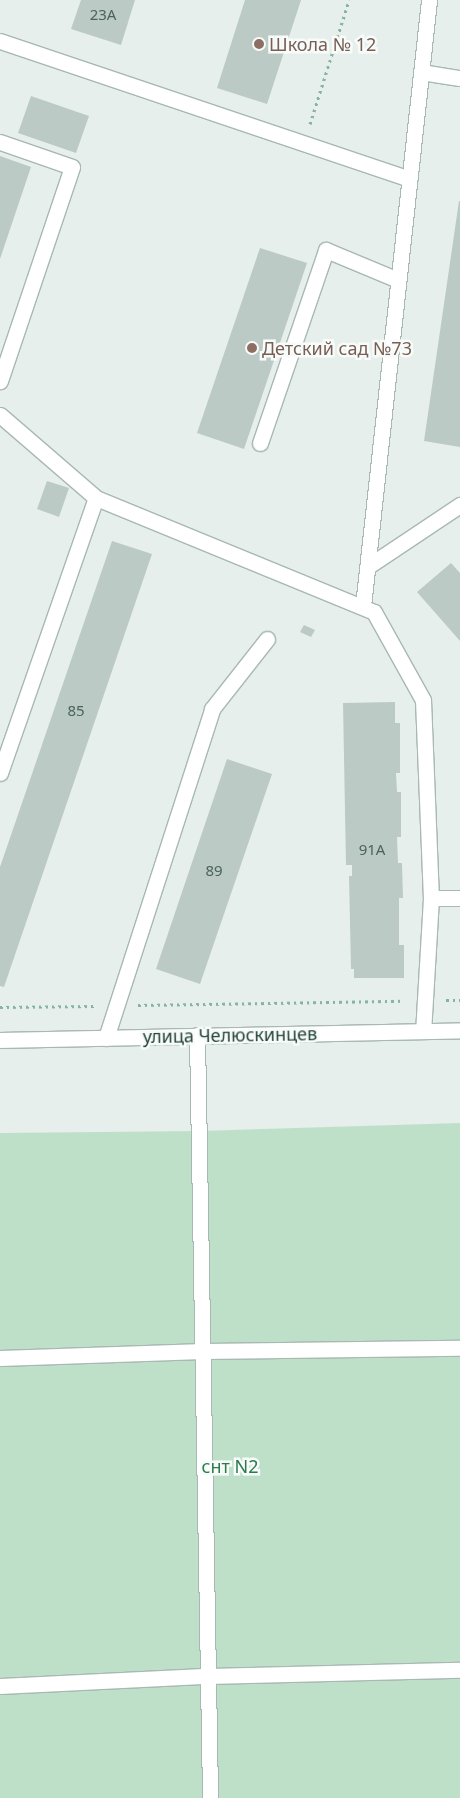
<!DOCTYPE html>
<meta charset="utf-8">
<style>
body{margin:0}
#map{position:relative;width:460px;height:1798px;overflow:hidden;background:#e6efeb;font-family:"Noto Sans",sans-serif}
div>[style]{position:absolute}
[style*='--x']{left:calc(var(--x)*1px);top:calc(var(--y)*1px);width:calc(var(--w)*1px);rotate:calc(var(--a)*1deg)}
.green>*{inset:0;background:#bfe0c8}
.building>*{inset:0;background:#bbcac4}
.path>*{height:3px;margin-top:-1.5px;transform-origin:0;background:repeating-linear-gradient(90deg,#86b3a5 0 2.5px,transparent 0 6.5px)}
.roads{filter:drop-shadow(1px 0 #a8b8b2) drop-shadow(-1px 0 #a8b8b2) drop-shadow(0 1px #a8b8b2) drop-shadow(0 -1px #a8b8b2)}
.minor>*{height:15px;margin:-7.5px;padding:0 7.5px;transform-origin:7.5px;border-radius:7.5px;background:#fff}
.dots>*{width:14px;height:14px;translate:-50% -50%;box-sizing:border-box;border:2px solid #f7fbf9;border-radius:50%}
span{translate:-50% -50%;white-space:nowrap;text-align:center;line-height:1.15;-webkit-text-stroke:5px #f7fbf9;paint-order:stroke}
.number-label{font-size:15px;color:#4a645c}
.number-label span{-webkit-text-stroke-width:0}
.education-label{font-size:18px;color:#785e54}
.left{translate:0 -50%;text-align:left}
.street-label{font-size:18px;color:#24423a}
.park-label{font-size:18px;color:#2d7a4b}
</style>
<div id="map">
<div class="green">
<i style="clip-path:polygon(460px 1123px,460px 1798px,0 1798px,0 1133px,200px 1131px)"></i>
</div>
<div class="building">
<i style="clip-path:polygon(81px 0,135px 0,121px 45px,71px 29px)"></i>
<i style="clip-path:polygon(245px 0,301px 0,267px 104px,217px 88px)"></i>
<i style="clip-path:polygon(31px 96px,89px 116px,76px 153px,18px 133px)"></i>
<i style="clip-path:polygon(0 156px,31px 167px,0 259px)"></i>
<i style="clip-path:polygon(459px 201px,460px 201px,460px 447px,424px 441px)"></i>
<i style="clip-path:polygon(260px 248px,307px 263px,244px 449px,197px 433px)"></i>
<i style="clip-path:polygon(47px 481px,69px 488px,59px 517px,37px 509px)"></i>
<i style="clip-path:polygon(112px 541px,152px 554px,4px 987px,0 986px,0 867px)"></i>
<i style="clip-path:polygon(451px 563px,460px 573px,460px 641px,417px 592px)"></i>
<i style="clip-path:polygon(304px 625px,315px 630px,311px 637px,300px 632px)"></i>
<i style="clip-path:polygon(395px 702px,395px 723px,400px 723px,400px 773px,396px 773px,397px 792px,401px 792px,401px 837px,397px 837px,398px 863px,402px 863px,403px 898px,399px 898px,399px 945px,404px 945px,404px 978px,354px 978px,354px 969px,351px 969px,349px 876px,352px 876px,352px 865px,346px 865px,343px 703px)"></i>
<i style="clip-path:polygon(227px 759px,272px 774px,200px 984px,156px 969px)"></i>
</div>
<div class="path">
<i style="--x:310;--y:124;--w:130;--a:-72.5"></i>
<i style="--x:446;--y:1000;--w:14;--a:0"></i>
<i style="--x:138;--y:1005;--w:266;--a:-0.9"></i>
<i style="--x:0;--y:1007;--w:97;--a:-0.6"></i>
</div>
<div class="roads">
<div class="minor">
<i style="--x:0;--y:41;--w:432;--a:18.6"></i>
<i style="--x:421;--y:72;--w:39;--a:9"></i>
<i style="--x:0;--y:142;--w:76;--a:19.1"></i>
<i style="--x:72;--y:167;--w:226;--a:108.6"></i>
<i style="--x:0;--y:415;--w:127;--a:40.8"></i>
<i style="--x:96;--y:498;--w:300;--a:22.3"></i>
<i style="--x:374;--y:612;--w:101;--a:60.9"></i>
<i style="--x:423;--y:700;--w:198;--a:87.7"></i>
<i style="--x:431;--y:898;--w:133;--a:93.4"></i>
<i style="--x:260;--y:443;--w:204;--a:-71.1"></i>
<i style="--x:326;--y:250;--w:78;--a:22.6"></i>
<i style="--x:367;--y:567;--w:112;--a:-33.7"></i>
<i style="--x:363;--y:606;--w:610;--a:-83.78"></i>
<i style="--x:0;--y:773;--w:291;--a:-70.8"></i>
<i style="--x:431;--y:898;--w:29;--a:0"></i>
<i style="--x:197;--y:1035;--w:763;--a:89.02"></i>
<i style="--x:106;--y:1038;--w:346;--a:-72.1"></i>
<i style="--x:212;--y:709;--w:89;--a:-51.8"></i>
<i style="--x:0;--y:1040;--w:460;--a:-1.2"></i>
<i style="--x:0;--y:1358;--w:203;--a:-2"></i>
<i style="--x:203;--y:1351;--w:257;--a:-0.7"></i>
<i style="--x:0;--y:1686;--w:208;--a:-2.8"></i>
<i style="--x:208;--y:1676;--w:252;--a:-1.4"></i>
</div>
</div>
<div class="dots">
<i style="left:259px;top:44px;background:#8d6e63"></i>
<i style="left:252px;top:348px;background:#8d6e63"></i>
</div>
<div class="number-label">
<span style="left:103px;top:15px">23А</span>
<span style="left:76px;top:711px">85</span>
<span style="left:372px;top:850px">91А</span>
<span style="left:214px;top:871px">89</span>
</div>
<div class="education-label">
<span class="left" style="left:269px;top:44px">Школа № 12</span>
<span class="left" style="left:262px;top:348px">Детский сад №73</span>
</div>
<div class="street-label">
<span style="left:230px;top:1035px;rotate:-1deg">улица Челюскинцев</span>
</div>
<div class="park-label">
<span style="left:230px;top:1466px">снт N2</span>
</div>
</div>
